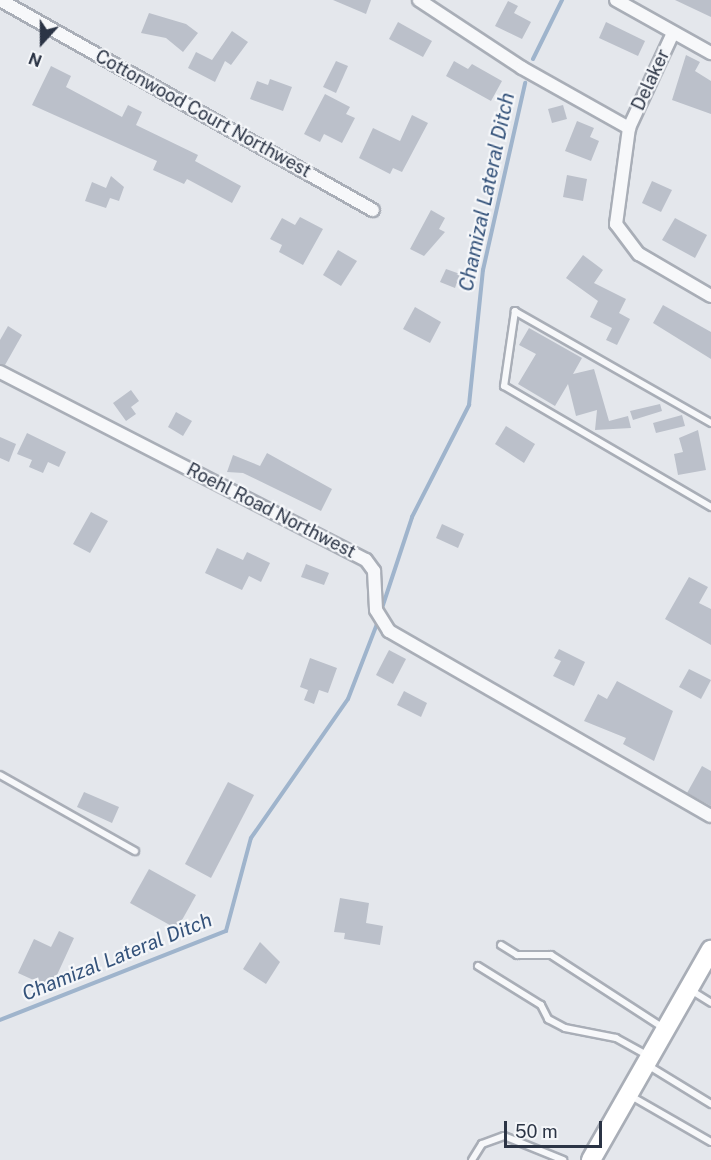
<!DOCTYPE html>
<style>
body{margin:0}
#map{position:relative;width:711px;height:1160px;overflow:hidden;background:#e4e7ec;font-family:"Public Sans",sans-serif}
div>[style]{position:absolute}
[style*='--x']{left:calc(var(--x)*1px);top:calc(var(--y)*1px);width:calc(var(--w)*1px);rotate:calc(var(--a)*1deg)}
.stream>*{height:4px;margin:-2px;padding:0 2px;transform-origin:2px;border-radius:2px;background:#9fb4cc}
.building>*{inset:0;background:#bbc0ca}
.roads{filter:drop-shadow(2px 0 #a9aeb7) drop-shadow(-2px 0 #a9aeb7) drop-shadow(0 2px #a9aeb7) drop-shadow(0 -2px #a9aeb7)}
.service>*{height:6px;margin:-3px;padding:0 3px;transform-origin:3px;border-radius:3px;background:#f7f8fa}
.minor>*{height:12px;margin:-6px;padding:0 6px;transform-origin:6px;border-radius:6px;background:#f7f8fa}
.secondary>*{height:18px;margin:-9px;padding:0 9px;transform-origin:9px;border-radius:9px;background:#fff}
span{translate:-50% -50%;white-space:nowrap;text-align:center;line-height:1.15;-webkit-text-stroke:4.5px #f4f6f9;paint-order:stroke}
.street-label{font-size:18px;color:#2b3445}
.water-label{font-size:20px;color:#34527a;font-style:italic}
.north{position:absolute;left:12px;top:12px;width:60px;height:60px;-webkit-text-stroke:4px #f4f6f9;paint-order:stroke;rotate:201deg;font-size:16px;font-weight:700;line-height:24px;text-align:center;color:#2b3445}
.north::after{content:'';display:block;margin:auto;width:21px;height:27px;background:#2b3445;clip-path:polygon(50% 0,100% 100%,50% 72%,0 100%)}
.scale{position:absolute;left:504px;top:1121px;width:98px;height:27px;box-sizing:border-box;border:3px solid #2b3445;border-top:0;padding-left:8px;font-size:18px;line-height:21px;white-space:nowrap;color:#2b3445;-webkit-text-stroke:4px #f4f6f9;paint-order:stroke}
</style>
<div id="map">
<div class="stream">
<i style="--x:533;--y:59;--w:66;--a:-63.8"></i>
<i style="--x:381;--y:611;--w:99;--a:-71.7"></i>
<i style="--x:412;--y:517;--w:126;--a:-63"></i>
<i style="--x:469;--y:405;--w:136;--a:-84.1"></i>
<i style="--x:483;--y:270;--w:192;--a:-77.3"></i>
<i style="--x:0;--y:1020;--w:243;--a:-21.5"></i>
<i style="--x:226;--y:931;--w:96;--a:-75"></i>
<i style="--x:251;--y:838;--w:169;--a:-55.1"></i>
<i style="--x:348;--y:699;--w:80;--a:-68.9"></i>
</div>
<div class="building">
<i style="clip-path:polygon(333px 0,371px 0,366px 14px)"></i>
<i style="clip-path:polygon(675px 0,711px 0,711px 17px)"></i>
<i style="clip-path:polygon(508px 1px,518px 6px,514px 13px,531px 22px,522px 39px,495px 26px)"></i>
<i style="clip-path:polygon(149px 13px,186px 24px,198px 33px,183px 52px,166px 38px,141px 33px)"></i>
<i style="clip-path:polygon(398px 22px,432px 41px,423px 57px,389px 39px)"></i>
<i style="clip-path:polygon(606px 22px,645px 41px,638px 56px,599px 38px)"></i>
<i style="clip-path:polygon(232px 31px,248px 42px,231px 65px,225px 61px,215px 82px,188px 68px,196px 52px,212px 60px)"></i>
<i style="clip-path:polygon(686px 55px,700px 62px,695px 71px,711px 81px,711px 114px,672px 100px)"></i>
<i style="clip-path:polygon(336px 61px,348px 66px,336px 93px,323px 87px)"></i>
<i style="clip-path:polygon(454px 61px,468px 69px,472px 64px,502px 81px,491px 101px,446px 76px)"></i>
<i style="clip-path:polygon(51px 66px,71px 76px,66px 87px,122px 117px,128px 105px,142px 112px,136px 125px,198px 155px,195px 161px,241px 186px,232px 203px,187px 179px,184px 184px,153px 170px,157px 161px,32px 105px)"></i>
<i style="clip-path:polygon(270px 79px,292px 87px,283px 111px,250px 99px,257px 81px,268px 85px)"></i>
<i style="clip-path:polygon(325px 94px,350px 107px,346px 114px,355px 118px,342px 143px,324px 134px,320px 142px,304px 134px)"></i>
<i style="clip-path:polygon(563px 105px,567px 119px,552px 123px,548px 109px)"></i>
<i style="clip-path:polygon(412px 115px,428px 123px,402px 172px,393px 168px,390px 174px,359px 158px,373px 128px,400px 141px)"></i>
<i style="clip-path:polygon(577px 121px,594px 128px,590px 137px,599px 141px,591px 161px,565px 151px)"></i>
<i style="clip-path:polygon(567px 175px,587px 179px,583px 201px,563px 197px)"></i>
<i style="clip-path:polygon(111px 176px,124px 187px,119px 201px,110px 198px,106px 208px,85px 201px,92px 182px,106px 188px)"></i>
<i style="clip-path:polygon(652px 181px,672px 190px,661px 212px,642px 203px)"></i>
<i style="clip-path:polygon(431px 210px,445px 218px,439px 229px,445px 232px,424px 256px,410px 249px)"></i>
<i style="clip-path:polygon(300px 217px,323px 229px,303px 265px,279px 252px,282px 245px,270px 239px,282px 218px,295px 225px)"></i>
<i style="clip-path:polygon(675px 218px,707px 235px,695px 258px,662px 240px)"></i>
<i style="clip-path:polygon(338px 250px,357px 261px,341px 286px,323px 275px)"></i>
<i style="clip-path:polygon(583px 255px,603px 270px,594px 283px,626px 299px,619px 313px,630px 319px,617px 345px,606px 340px,612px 328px,590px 317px,598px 301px,566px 278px)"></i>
<i style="clip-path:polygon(446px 269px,460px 274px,455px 288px,440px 282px)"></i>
<i style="clip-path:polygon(663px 305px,711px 332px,711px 359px,653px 323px)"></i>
<i style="clip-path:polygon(415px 307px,441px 322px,430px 343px,403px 329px)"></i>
<i style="clip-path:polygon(8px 326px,22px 335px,5px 365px,0 364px,0 340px)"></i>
<i style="clip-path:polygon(529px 328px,582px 358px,573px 374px,594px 369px,609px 421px,628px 416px,631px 428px,595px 430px,597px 410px,576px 416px,568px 384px,555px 406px,518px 384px,536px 354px,519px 345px)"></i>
<i style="clip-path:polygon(131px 390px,139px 401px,131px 407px,136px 414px,126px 421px,113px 403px)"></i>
<i style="clip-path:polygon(660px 404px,662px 411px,633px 420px,630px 411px)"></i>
<i style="clip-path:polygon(176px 412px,192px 421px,183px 436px,168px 427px)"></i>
<i style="clip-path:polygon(682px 415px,685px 426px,656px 433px,653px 423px)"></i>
<i style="clip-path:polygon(506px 426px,535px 444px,524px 463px,495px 444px)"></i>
<i style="clip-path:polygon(698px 430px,706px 470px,678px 475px,674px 454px,683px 452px,679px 438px)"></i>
<i style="clip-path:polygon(27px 433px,66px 452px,59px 467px,48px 462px,43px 473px,29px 467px,32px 460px,17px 454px)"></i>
<i style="clip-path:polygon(0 437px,16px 444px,9px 462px,0 458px)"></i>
<i style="clip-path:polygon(267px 453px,332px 489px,321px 511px,243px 473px,227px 472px,233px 455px,260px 466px)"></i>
<i style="clip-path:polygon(91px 512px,108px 521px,90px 553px,73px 544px)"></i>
<i style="clip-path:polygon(442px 524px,464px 534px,458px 548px,436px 538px)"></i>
<i style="clip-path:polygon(217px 548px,243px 560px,247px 552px,270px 563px,261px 582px,249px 576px,242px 590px,205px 573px)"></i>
<i style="clip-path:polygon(306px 564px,329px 573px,324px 585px,301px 577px)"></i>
<i style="clip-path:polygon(689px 577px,708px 587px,699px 603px,711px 609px,711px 645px,665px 619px)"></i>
<i style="clip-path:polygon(559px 649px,585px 662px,574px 686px,553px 676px,561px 661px,554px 658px)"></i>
<i style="clip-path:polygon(389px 650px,406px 659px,393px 684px,376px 675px)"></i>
<i style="clip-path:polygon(310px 658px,337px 668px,328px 693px,319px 690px,314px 704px,304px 700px,308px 690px,300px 687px)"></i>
<i style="clip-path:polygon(689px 669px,711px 680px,701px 699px,679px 687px)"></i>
<i style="clip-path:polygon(617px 681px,673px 711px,654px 761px,623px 744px,626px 738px,584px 721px,598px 694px,607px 699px)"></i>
<i style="clip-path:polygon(404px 691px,427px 703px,421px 717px,397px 705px)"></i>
<i style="clip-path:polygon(702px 766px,711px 771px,711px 806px,687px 793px)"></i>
<i style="clip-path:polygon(228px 782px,254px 795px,211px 878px,185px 864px)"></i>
<i style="clip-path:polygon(84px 792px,119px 807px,112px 823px,77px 807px)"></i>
<i style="clip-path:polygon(149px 869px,196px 895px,177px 929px,130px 903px)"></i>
<i style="clip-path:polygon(340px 898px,369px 903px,366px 923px,383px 926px,380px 945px,344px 939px,345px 933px,334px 932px)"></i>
<i style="clip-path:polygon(59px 931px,74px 938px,51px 988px,18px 973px,34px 939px,51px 947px)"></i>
<i style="clip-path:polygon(260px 942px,280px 962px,266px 984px,243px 969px)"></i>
</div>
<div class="roads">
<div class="service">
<i style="--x:711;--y:423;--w:226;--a:-150.3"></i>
<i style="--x:515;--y:311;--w:76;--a:98.3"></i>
<i style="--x:504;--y:386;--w:240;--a:30.3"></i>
<i style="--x:0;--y:775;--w:155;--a:29.4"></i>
<i style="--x:501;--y:945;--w:19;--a:32"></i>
<i style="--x:517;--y:955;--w:34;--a:0"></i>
<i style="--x:551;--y:955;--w:136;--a:33"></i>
<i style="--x:478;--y:966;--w:74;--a:31.8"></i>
<i style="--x:541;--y:1005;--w:16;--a:63"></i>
<i style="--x:548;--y:1019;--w:19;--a:28"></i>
<i style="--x:565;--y:1028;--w:52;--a:11.1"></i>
<i style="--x:616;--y:1038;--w:38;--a:29"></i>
<i style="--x:689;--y:989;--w:26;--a:32"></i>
<i style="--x:649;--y:1066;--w:73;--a:31.5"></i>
<i style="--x:631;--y:1096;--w:92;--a:29.9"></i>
<i style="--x:472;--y:1160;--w:19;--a:-58"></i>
<i style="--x:482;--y:1144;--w:23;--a:-20"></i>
<i style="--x:504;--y:1136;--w:64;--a:22.1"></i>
</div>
<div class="minor">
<i style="--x:0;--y:0;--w:428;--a:29.4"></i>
<i style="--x:419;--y:0;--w:123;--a:33.4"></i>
<i style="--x:522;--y:68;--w:123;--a:29.3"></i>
<i style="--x:616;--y:0;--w:109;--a:29.2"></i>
<i style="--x:673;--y:33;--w:105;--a:114.9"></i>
<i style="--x:629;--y:128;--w:97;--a:97.7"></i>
<i style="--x:616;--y:224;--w:38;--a:53"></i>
<i style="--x:639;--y:254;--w:83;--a:30.3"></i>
<i style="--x:0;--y:372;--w:411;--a:27.2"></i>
<i style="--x:366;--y:560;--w:14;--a:54"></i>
<i style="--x:374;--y:571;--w:39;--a:87"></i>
<i style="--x:376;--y:610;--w:25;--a:58"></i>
<i style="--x:389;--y:631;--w:371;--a:29.9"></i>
</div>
<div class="secondary">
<i style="--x:591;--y:1160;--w:242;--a:-60.3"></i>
</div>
</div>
<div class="street-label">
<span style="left:651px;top:80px;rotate:-65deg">Delaker</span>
<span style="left:203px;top:114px;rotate:29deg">Cottonwood Court Northwest</span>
<span style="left:271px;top:511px;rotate:27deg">Roehl Road Northwest</span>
</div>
<div class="water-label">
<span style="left:487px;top:192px;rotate:-78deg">Chamizal Lateral Ditch</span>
<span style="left:117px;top:957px;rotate:-22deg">Chamizal Lateral Ditch</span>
</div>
<div class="north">N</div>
<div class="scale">50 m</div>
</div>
